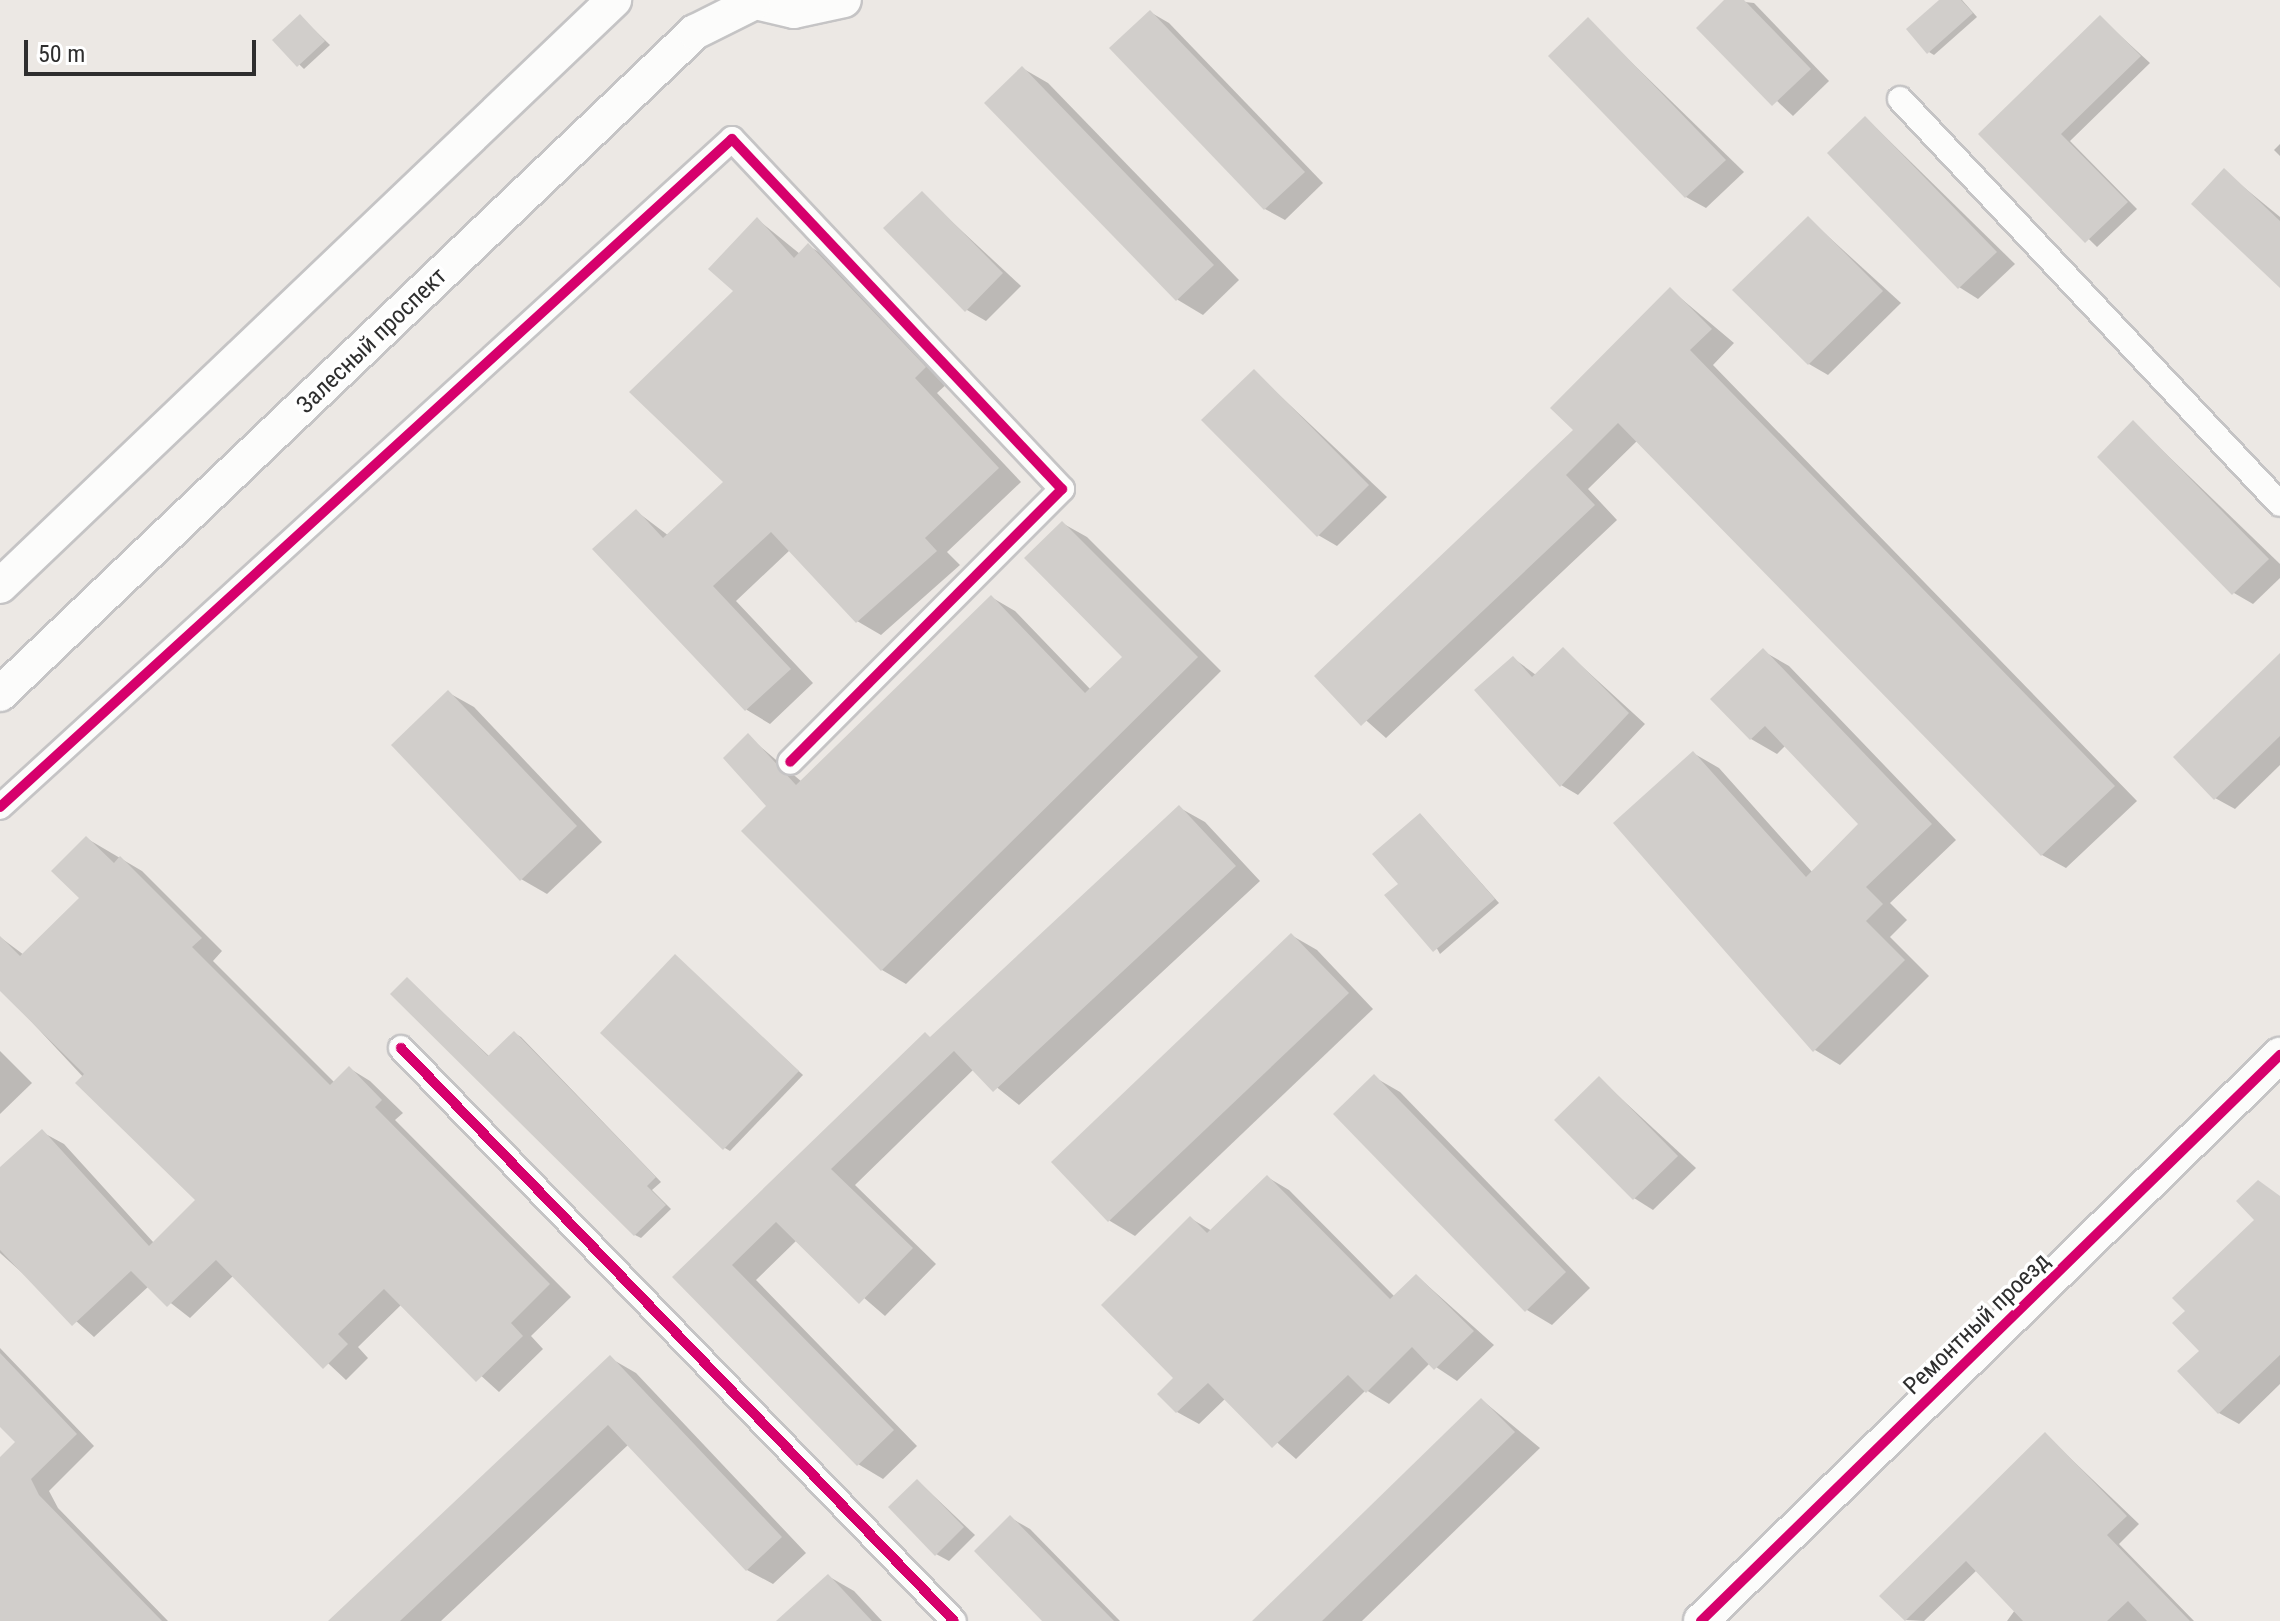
<!DOCTYPE html>
<meta charset="utf-8">
<style>
body{margin:0}
#map{position:relative;width:2280px;height:1621px;overflow:hidden;background:#ece8e4;font-family:"Roboto Condensed",sans-serif}
div>[style]{position:absolute}
[style*='--x']{left:calc(var(--x)*1px);top:calc(var(--y)*1px);width:calc(var(--w)*1px);rotate:calc(var(--a)*1deg)}
.shadow>*{inset:0;background:#0003}
.building>*{inset:0;background:#d1cecb}
.roads{filter:drop-shadow(2px 0 #c5c4c5) drop-shadow(-2px 0 #c5c4c5) drop-shadow(0 2px #c5c4c5) drop-shadow(0 -2px #c5c4c5)}
.street>*{height:24px;margin:-12px;padding:0 12px;transform-origin:12px;border-radius:12px;background:#fcfcfb}
.secondary>*{height:34px;margin:-17px;padding:0 17px;transform-origin:17px;border-radius:17px;background:#fcfcfb}
.cycleway>*{height:10px;margin:-5px;padding:0 5px;transform-origin:5px;border-radius:5px;background:#d6006c}
span{translate:-50% -50%;white-space:nowrap;text-align:center;line-height:1.15;-webkit-text-stroke:7px #fff;paint-order:stroke}
.street-label{font-size:24px;color:#2e2e2e}
.scale{position:absolute;left:24px;top:40px;width:232px;height:36px;box-sizing:border-box;border:4px solid #2e2e2e;border-top:0;padding-left:10px;font-size:24px;line-height:28px;white-space:nowrap;color:#2e2e2e;-webkit-text-stroke:6px #fff;paint-order:stroke}
</style>
<div id="map">
<div class="shadow">
<i style="clip-path:polygon(1727px 0,1754px 3px,1829px 81px,1793px 116px,1699px 28px)"></i>
<i style="clip-path:polygon(1942px 0,1962px 0,1977px 17px,1934px 55px,1929px 52px)"></i>
<i style="clip-path:polygon(1150px 12px,1169px 23px,1323px 183px,1285px 220px,1265px 209px)"></i>
<i style="clip-path:polygon(300px 16px,330px 45px,304px 69px,274px 40px)"></i>
<i style="clip-path:polygon(2100px 17px,2150px 63px,2070px 141px,2137px 209px,2097px 247px,1981px 134px)"></i>
<i style="clip-path:polygon(1588px 20px,1744px 172px,1706px 208px,1686px 197px)"></i>
<i style="clip-path:polygon(1022px 68px,1048px 83px,1239px 280px,1203px 315px,1178px 300px,987px 103px)"></i>
<i style="clip-path:polygon(1866px 118px,2015px 264px,1978px 299px,1959px 287px)"></i>
<i style="clip-path:polygon(2280px 144px,2280px 156px,2274px 150px)"></i>
<i style="clip-path:polygon(2224px 171px,2280px 217px,2280px 286px)"></i>
<i style="clip-path:polygon(922px 194px,1021px 286px,986px 321px,967px 310px)"></i>
<i style="clip-path:polygon(1808px 218px,1901px 303px,1828px 375px,1809px 364px)"></i>
<i style="clip-path:polygon(757px 219px,800px 254px,809px 246px,832px 260px,949px 382px,937px 393px,1021px 482px,947px 552px,960px 565px,881px 635px,857px 621px,790px 550px,736px 601px,813px 683px,770px 724px,747px 710px,595px 549px,636px 511px,669px 536px,726px 482px,736px 290px)"></i>
<i style="clip-path:polygon(1671px 290px,1734px 343px,1713px 365px,2137px 801px,2066px 868px,2042px 855px,1638px 440px,1588px 489px,1617px 520px,1386px 738px,1316px 676px,1576px 430px)"></i>
<i style="clip-path:polygon(1254px 371px,1387px 497px,1337px 546px,1318px 535px)"></i>
<i style="clip-path:polygon(2134px 423px,2280px 564px,2280px 578px,2253px 604px,2234px 593px)"></i>
<i style="clip-path:polygon(1062px 523px,1087px 537px,1221px 671px,906px 984px,882px 970px,769px 806px,748px 736px,802px 782px,991px 597px,1015px 611px,1091px 690px,1125px 657px)"></i>
<i style="clip-path:polygon(1563px 649px,1645px 724px,1578px 795px,1561px 785px,1513px 658px,1536px 675px)"></i>
<i style="clip-path:polygon(1763px 651px,1789px 666px,1956px 840px,1890px 903px,1907px 920px,1890px 937px,1929px 976px,1840px 1065px,1815px 1050px,1616px 823px,1693px 753px,1719px 768px,1813px 873px,1861px 824px,1786px 745px,1777px 754px,1751px 739px)"></i>
<i style="clip-path:polygon(2280px 667px,2280px 765px,2235px 809px,2215px 798px)"></i>
<i style="clip-path:polygon(449px 693px,474px 707px,602px 842px,547px 894px,521px 879px)"></i>
<i style="clip-path:polygon(1180px 808px,1205px 822px,1260px 881px,1019px 1105px,974px 1069px,855px 1185px,936px 1264px,885px 1316px,797px 1240px,756px 1280px,917px 1446px,883px 1479px,858px 1464px,675px 1277px)"></i>
<i style="clip-path:polygon(1421px 815px,1499px 903px,1440px 954px,1401px 884px)"></i>
<i style="clip-path:polygon(86px 838px,142px 871px,222px 951px,213px 961px,335px 1083px,349px 1068px,370px 1081px,403px 1113px,395px 1120px,571px 1297px,531px 1336px,543px 1349px,499px 1392px,402px 1304px,358px 1347px,368px 1358px,346px 1380px,234px 1275px,190px 1318px,149px 1286px,94px 1337px,0 1253px,0 1171px,42px 1132px,64px 1144px,154px 1243px,198px 1200px,0 988px,0 937px,24px 955px,82px 898px)"></i>
<i style="clip-path:polygon(1291px 935px,1317px 950px,1373px 1009px,1135px 1236px,1110px 1221px,1053px 1162px)"></i>
<i style="clip-path:polygon(675px 956px,803px 1075px,730px 1151px,725px 1148px)"></i>
<i style="clip-path:polygon(407px 979px,490px 1057px,514px 1033px,521px 1037px,661px 1182px,652px 1190px,671px 1209px,641px 1238px,635px 1235px)"></i>
<i style="clip-path:polygon(0 1051px,32px 1083px,0 1114px)"></i>
<i style="clip-path:polygon(1374px 1077px,1400px 1092px,1590px 1288px,1552px 1325px,1527px 1310px)"></i>
<i style="clip-path:polygon(1599px 1078px,1696px 1168px,1653px 1210px,1634px 1198px)"></i>
<i style="clip-path:polygon(1267px 1177px,1289px 1190px,1395px 1297px,1417px 1276px,1494px 1345px,1457px 1381px,1430px 1363px,1389px 1404px,1366px 1390px,1296px 1459px,1226px 1398px,1199px 1424px,1177px 1412px,1190px 1218px,1212px 1231px)"></i>
<i style="clip-path:polygon(2258px 1183px,2280px 1197px,2280px 1384px,2239px 1424px,2219px 1413px,2188px 1311px,2257px 1220px)"></i>
<i style="clip-path:polygon(0 1348px,94px 1446px,49px 1491px,58px 1508px,168px 1621px,0 1621px,0 1460px,18px 1442px,0 1424px)"></i>
<i style="clip-path:polygon(610px 1358px,636px 1373px,806px 1553px,773px 1584px,747px 1570px,629px 1444px,441px 1621px,337px 1621px)"></i>
<i style="clip-path:polygon(1482px 1400px,1540px 1448px,1362px 1621px,1272px 1621px)"></i>
<i style="clip-path:polygon(2045px 1434px,2139px 1524px,2119px 1544px,2194px 1621px,2007px 1621px,2015px 1610px,1977px 1570px,1924px 1621px,1905px 1620px)"></i>
<i style="clip-path:polygon(918px 1481px,975px 1535px,949px 1561px,936px 1554px)"></i>
<i style="clip-path:polygon(1011px 1518px,1030px 1529px,1120px 1621px,1045px 1621px)"></i>
<i style="clip-path:polygon(828px 1576px,854px 1591px,882px 1621px,779px 1621px)"></i>
</div>
<div class="building">
<i style="clip-path:polygon(1724px 0,1744px 0,1811px 69px,1772px 106px,1696px 28px)"></i>
<i style="clip-path:polygon(1939px 0,1961px 0,1973px 13px,1927px 54px,1906px 29px)"></i>
<i style="clip-path:polygon(1150px 10px,1305px 172px,1264px 210px,1109px 48px)"></i>
<i style="clip-path:polygon(300px 14px,325px 41px,297px 67px,272px 40px)"></i>
<i style="clip-path:polygon(2100px 15px,2141px 56px,2061px 134px,2128px 202px,2085px 243px,1978px 134px)"></i>
<i style="clip-path:polygon(1588px 17px,1726px 160px,1685px 198px,1548px 56px)"></i>
<i style="clip-path:polygon(1022px 66px,1214px 265px,1176px 301px,984px 103px)"></i>
<i style="clip-path:polygon(1865px 116px,1997px 252px,1958px 289px,1827px 153px)"></i>
<i style="clip-path:polygon(2224px 168px,2280px 221px,2280px 288px,2191px 204px)"></i>
<i style="clip-path:polygon(922px 191px,1003px 273px,965px 312px,883px 228px)"></i>
<i style="clip-path:polygon(1808px 216px,1883px 291px,1808px 365px,1732px 290px)"></i>
<i style="clip-path:polygon(757px 217px,794px 258px,808px 243px,926px 367px,915px 378px,999px 468px,925px 538px,937px 551px,856px 623px,771px 532px,713px 586px,791px 669px,745px 711px,592px 549px,636px 509px,663px 538px,723px 482px,629px 392px,733px 291px,708px 269px)"></i>
<i style="clip-path:polygon(1670px 287px,1712px 329px,1690px 350px,2115px 786px,2041px 856px,1618px 423px,1566px 475px,1595px 505px,1361px 726px,1314px 676px,1573px 430px,1550px 408px)"></i>
<i style="clip-path:polygon(1254px 369px,1369px 485px,1317px 537px,1201px 420px)"></i>
<i style="clip-path:polygon(2133px 420px,2269px 559px,2232px 595px,2097px 457px)"></i>
<i style="clip-path:polygon(1062px 521px,1198px 657px,881px 971px,741px 831px,766px 806px,723px 758px,748px 733px,796px 785px,991px 595px,1085px 693px,1122px 657px,1024px 558px)"></i>
<i style="clip-path:polygon(1563px 647px,1629px 713px,1560px 787px,1474px 690px,1513px 656px,1532px 677px)"></i>
<i style="clip-path:polygon(1763px 648px,1932px 824px,1866px 887px,1883px 904px,1866px 921px,1905px 960px,1813px 1052px,1613px 823px,1693px 751px,1806px 877px,1858px 824px,1765px 726px,1750px 740px,1710px 699px)"></i>
<i style="clip-path:polygon(2280px 653px,2280px 736px,2214px 800px,2173px 757px)"></i>
<i style="clip-path:polygon(448px 690px,577px 826px,520px 881px,391px 745px)"></i>
<i style="clip-path:polygon(1179px 805px,1236px 866px,993px 1092px,954px 1051px,831px 1169px,913px 1248px,859px 1304px,776px 1222px,732px 1265px,894px 1430px,857px 1466px,672px 1277px,925px 1032px,930px 1037px)"></i>
<i style="clip-path:polygon(1420px 813px,1495px 899px,1433px 952px,1384px 895px,1398px 884px,1372px 854px)"></i>
<i style="clip-path:polygon(86px 836px,114px 863px,120px 856px,202px 938px,192px 947px,330px 1085px,349px 1066px,382px 1100px,375px 1107px,550px 1284px,511px 1323px,523px 1336px,476px 1382px,384px 1289px,338px 1334px,348px 1344px,323px 1369px,216px 1260px,167px 1307px,131px 1271px,72px 1326px,0 1250px,0 1167px,42px 1129px,149px 1246px,195px 1200px,75px 1083px,84px 1074px,0 991px,0 936px,20px 956px,79px 898px,51px 871px)"></i>
<i style="clip-path:polygon(1291px 933px,1349px 993px,1108px 1222px,1051px 1162px)"></i>
<i style="clip-path:polygon(675px 954px,799px 1071px,723px 1150px,600px 1033px)"></i>
<i style="clip-path:polygon(407px 977px,488px 1056px,514px 1031px,656px 1177px,647px 1186px,666px 1205px,634px 1236px,390px 994px)"></i>
<i style="clip-path:polygon(1374px 1074px,1566px 1272px,1525px 1312px,1333px 1114px)"></i>
<i style="clip-path:polygon(1599px 1076px,1678px 1156px,1633px 1200px,1554px 1120px)"></i>
<i style="clip-path:polygon(1267px 1175px,1390px 1299px,1416px 1274px,1474px 1331px,1434px 1370px,1412px 1347px,1366px 1393px,1348px 1375px,1272px 1448px,1208px 1383px,1176px 1413px,1157px 1394px,1173px 1378px,1101px 1305px,1190px 1216px,1207px 1233px)"></i>
<i style="clip-path:polygon(2258px 1180px,2280px 1196px,2280px 1355px,2218px 1414px,2177px 1371px,2199px 1351px,2172px 1323px,2185px 1311px,2172px 1298px,2254px 1220px,2236px 1201px)"></i>
<i style="clip-path:polygon(0 1353px,77px 1434px,31px 1479px,39px 1495px,162px 1621px,0 1621px,0 1457px,15px 1442px,0 1427px)"></i>
<i style="clip-path:polygon(610px 1355px,782px 1537px,746px 1571px,608px 1425px,400px 1621px,328px 1621px)"></i>
<i style="clip-path:polygon(1481px 1398px,1515px 1432px,1322px 1621px,1252px 1621px)"></i>
<i style="clip-path:polygon(2045px 1432px,2127px 1516px,2107px 1535px,2190px 1621px,2147px 1621px,2128px 1601px,2107px 1621px,2023px 1621px,1966px 1561px,1905px 1621px,1879px 1596px)"></i>
<i style="clip-path:polygon(917px 1479px,964px 1527px,935px 1556px,888px 1507px)"></i>
<i style="clip-path:polygon(1010px 1515px,1114px 1621px,1042px 1621px,974px 1551px)"></i>
<i style="clip-path:polygon(828px 1574px,872px 1621px,776px 1621px)"></i>
</div>
<div class="roads">
<div class="street">
<i style="--x:1900;--y:99;--w:555;--a:46.82"></i>
<i style="--x:0;--y:807;--w:991;--a:-42.38"></i>
<i style="--x:732;--y:139;--w:481;--a:46.7"></i>
<i style="--x:1062;--y:489;--w:385;--a:134.9"></i>
<i style="--x:401;--y:1048;--w:796;--a:46.02"></i>
</div>
<div class="secondary">
<i style="--x:747;--y:0;--w:48;--a:13.2"></i>
<i style="--x:794;--y:11;--w:51;--a:-12.4"></i>
<i style="--x:0;--y:586;--w:849;--a:-43.66"></i>
<i style="--x:0;--y:694;--w:960;--a:-43.61"></i>
<i style="--x:695;--y:32;--w:65;--a:-26.6"></i>
<i style="--x:1701;--y:1621;--w:810;--a:-44.35"></i>
</div>
</div>
<div class="cycleway">
<i style="--x:0;--y:807;--w:991;--a:-42.38"></i>
<i style="--x:732;--y:139;--w:481;--a:46.7"></i>
<i style="--x:1062;--y:489;--w:385;--a:134.9"></i>
<i style="--x:401;--y:1048;--w:796;--a:46.02"></i>
<i style="--x:1701;--y:1621;--w:810;--a:-44.35"></i>
</div>
<div class="street-label">
<span style="left:372px;top:341px;rotate:-44deg">Залесный проспект</span>
<span style="left:1977px;top:1324px;rotate:-44deg">Ремонтный проезд</span>
</div>
<div class="scale">50 m</div>
</div>
